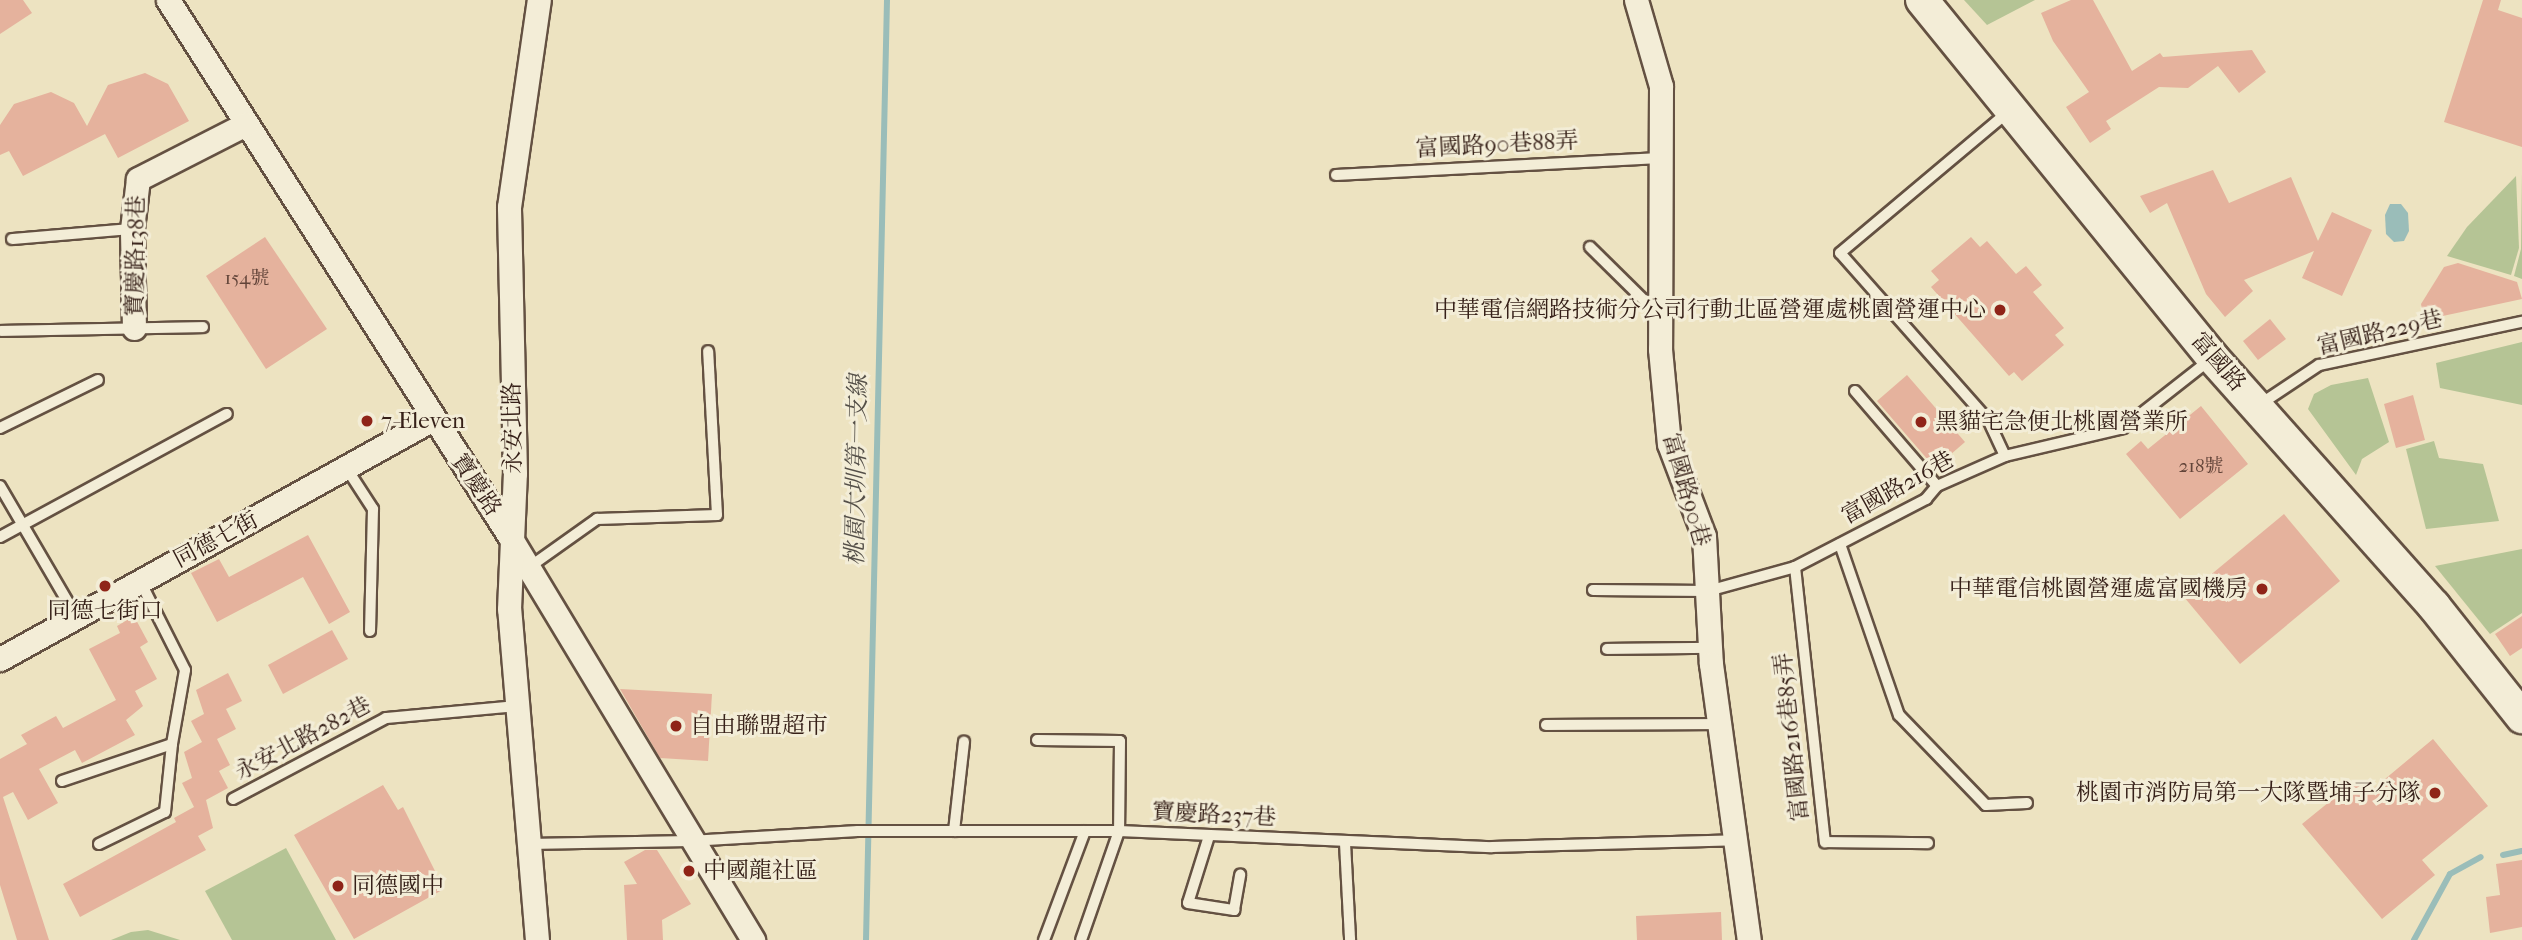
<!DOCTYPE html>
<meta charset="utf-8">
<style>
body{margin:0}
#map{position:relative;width:2522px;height:940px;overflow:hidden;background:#ede3c1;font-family:"IM FELL French Canon","Noto Serif TC",serif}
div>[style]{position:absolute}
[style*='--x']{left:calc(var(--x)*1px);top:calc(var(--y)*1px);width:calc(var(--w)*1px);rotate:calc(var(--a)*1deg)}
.green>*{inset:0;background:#b5c495}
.water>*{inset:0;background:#9abdb9}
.stream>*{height:6px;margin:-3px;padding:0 3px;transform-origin:3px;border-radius:3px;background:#9abdb9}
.building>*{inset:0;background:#e5b29d}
.roads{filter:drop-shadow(2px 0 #645142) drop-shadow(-2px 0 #645142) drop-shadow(0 2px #645142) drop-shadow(0 -2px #645142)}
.lane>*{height:10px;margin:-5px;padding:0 5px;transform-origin:5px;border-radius:5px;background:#f3edd7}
.street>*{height:23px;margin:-11.5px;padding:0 11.5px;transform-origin:11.5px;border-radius:11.5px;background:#f3edd7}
.secondary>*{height:32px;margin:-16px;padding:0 16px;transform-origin:16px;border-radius:16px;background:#f3edd7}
.dots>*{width:19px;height:19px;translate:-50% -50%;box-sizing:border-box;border:4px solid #f3edd7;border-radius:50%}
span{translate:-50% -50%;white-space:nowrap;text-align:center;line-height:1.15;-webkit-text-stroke:6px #f3edd7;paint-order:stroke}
.number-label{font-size:19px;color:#624439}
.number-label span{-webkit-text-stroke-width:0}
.street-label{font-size:23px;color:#362018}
.poi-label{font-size:23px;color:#362018}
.right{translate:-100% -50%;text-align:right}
.left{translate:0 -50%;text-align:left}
.water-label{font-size:24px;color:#544f48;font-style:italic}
</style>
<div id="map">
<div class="green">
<i style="clip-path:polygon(1964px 0,2035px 0,1987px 25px)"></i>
<i style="clip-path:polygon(2522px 172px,2522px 279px,2514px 276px,2521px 249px)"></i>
<i style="clip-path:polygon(2516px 176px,2519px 248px,2511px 275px,2447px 256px,2467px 227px)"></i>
<i style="clip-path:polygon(2522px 342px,2522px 405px,2440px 388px,2436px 363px)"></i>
<i style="clip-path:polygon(2368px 378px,2389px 442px,2362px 459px,2356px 475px,2308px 409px,2314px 394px,2331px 385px)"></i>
<i style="clip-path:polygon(2434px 441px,2439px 458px,2483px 464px,2499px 521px,2426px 529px,2406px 449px)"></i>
<i style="clip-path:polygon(2522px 549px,2522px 613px,2490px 634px,2435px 566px)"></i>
<i style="clip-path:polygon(286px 848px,336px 940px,232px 940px,205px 891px)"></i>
<i style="clip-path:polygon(148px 930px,180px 940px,111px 940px,131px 932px)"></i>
</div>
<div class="water">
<i style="clip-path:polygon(2390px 204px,2401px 204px,2408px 213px,2409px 231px,2404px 241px,2394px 242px,2386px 234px,2385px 215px)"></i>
</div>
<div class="stream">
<i style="--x:2503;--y:855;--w:19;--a:-12"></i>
<i style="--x:866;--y:940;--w:940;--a:-88.72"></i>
<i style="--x:2414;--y:940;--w:75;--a:-61.4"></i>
<i style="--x:2450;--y:874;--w:35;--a:-29"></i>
</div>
<div class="building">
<i style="clip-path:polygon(0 0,23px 0,32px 13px,0 34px)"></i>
<i style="clip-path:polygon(2071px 0,2093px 0,2132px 71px,2160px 53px,2163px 57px,2252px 50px,2266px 72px,2239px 93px,2218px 66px,2188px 88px,2159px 87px,2106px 121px,2111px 129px,2090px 143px,2066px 107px,2089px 92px,2053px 41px,2041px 13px)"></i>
<i style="clip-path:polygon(2483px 0,2501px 0,2498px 10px,2522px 18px,2522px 147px,2444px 122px)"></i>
<i style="clip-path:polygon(145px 73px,168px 84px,189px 121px,118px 158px,105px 134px,23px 176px,9px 151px,0 155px,0 125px,14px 104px,51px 92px,74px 103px,87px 126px,108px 85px)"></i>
<i style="clip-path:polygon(2213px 170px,2229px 203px,2291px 177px,2318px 241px,2332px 212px,2372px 230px,2342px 296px,2302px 278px,2314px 251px,2244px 280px,2253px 291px,2225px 317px,2206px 294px,2167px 203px,2150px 213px,2140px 196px)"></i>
<i style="clip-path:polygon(265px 237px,327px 329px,266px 369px,206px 276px)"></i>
<i style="clip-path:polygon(1971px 237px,1980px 247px,1987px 241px,2016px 274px,2026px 266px,2042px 285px,2033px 292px,2064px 328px,2055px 335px,2064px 345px,2022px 381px,2014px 372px,2009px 376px,1931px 287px,1939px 280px,1931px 271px)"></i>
<i style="clip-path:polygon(2458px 263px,2517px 282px,2522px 299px,2424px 320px,2421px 304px,2444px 267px)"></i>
<i style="clip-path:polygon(2270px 319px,2286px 339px,2258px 360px,2243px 341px)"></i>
<i style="clip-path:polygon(1907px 375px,1965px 442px,1935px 468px,1877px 401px)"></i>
<i style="clip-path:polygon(2413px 395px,2425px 440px,2396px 448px,2384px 404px)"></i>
<i style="clip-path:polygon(2201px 406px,2248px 464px,2180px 519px,2126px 454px,2141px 441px,2148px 449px)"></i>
<i style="clip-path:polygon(2284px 514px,2340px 581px,2240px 664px,2184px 597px)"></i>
<i style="clip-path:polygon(308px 535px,350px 612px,329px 624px,303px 577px,217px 622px,191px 573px,219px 559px,229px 577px)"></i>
<i style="clip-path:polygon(134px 616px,148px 642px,140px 647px,157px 679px,135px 691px,143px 706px,126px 720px,135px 735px,82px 763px,75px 750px,39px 769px,58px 803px,28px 820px,13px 792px,3px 797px,49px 940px,17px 940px,0 885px,0 759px,27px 744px,21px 735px,56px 716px,63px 728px,116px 700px,89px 649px,120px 633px,117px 626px)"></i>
<i style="clip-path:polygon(2522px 616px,2522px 648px,2510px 656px,2495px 634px)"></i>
<i style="clip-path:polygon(332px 630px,348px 659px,283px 694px,268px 665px)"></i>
<i style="clip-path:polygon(228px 673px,242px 701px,226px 709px,236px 729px,217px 739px,230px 765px,219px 771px,228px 788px,206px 800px,213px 828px,198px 836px,206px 850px,80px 917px,63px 884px,176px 822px,174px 818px,194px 807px,182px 783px,192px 778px,184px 752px,202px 742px,191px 721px,204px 714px,196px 690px)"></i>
<i style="clip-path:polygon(620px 689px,712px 694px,708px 761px,660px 758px)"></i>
<i style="clip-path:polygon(2433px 739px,2488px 806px,2422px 860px,2435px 875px,2382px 919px,2302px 824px,2355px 781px,2367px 794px)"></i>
<i style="clip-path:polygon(383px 785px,398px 810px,403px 807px,444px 889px,354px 939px,294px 835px)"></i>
<i style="clip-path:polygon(645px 850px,657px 850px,691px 904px,662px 920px,663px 940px,627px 940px,624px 885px,637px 884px,624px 862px)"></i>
<i style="clip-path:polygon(2522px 860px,2522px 927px,2490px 933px,2486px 897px,2500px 895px,2496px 864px)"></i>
<i style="clip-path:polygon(1721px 912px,1722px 940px,1637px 940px,1636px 916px)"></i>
</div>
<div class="roads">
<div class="lane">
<i style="--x:1336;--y:175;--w:324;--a:-3"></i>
<i style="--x:12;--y:239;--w:120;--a:-4.8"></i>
<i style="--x:1590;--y:247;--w:95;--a:44.6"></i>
<i style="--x:1;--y:331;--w:202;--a:-1.1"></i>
<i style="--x:1855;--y:391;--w:125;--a:49.2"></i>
<i style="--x:2259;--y:405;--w:72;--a:-33.7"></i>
<i style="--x:2319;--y:365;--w:208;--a:-12"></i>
<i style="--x:0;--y:428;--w:109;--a:-26.1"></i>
<i style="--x:2005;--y:456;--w:40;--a:-115"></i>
<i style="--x:1988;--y:420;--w:223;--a:-131.5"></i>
<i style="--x:1840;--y:253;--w:221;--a:-40"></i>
<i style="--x:347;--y:469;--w:48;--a:57"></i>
<i style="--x:373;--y:509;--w:122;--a:91.4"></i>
<i style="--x:0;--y:486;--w:151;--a:59.7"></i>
<i style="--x:0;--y:537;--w:258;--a:-28.5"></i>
<i style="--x:1840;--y:544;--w:181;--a:71"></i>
<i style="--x:1899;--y:715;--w:125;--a:46"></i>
<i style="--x:1986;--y:805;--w:41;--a:-2.8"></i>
<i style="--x:1795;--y:567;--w:277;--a:83.8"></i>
<i style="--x:1825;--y:842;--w:103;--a:0.6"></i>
<i style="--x:528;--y:568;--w:85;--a:-35.4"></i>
<i style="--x:597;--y:519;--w:120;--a:-1.9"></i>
<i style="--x:717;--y:515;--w:164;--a:-93.1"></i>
<i style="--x:1593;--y:590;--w:115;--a:0.5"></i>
<i style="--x:1708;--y:591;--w:90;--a:-15.4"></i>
<i style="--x:1795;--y:567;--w:148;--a:-27.4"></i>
<i style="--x:1926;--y:499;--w:17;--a:-50"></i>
<i style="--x:1937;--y:486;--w:74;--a:-23.8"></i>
<i style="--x:2005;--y:456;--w:121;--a:-13.3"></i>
<i style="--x:2123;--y:428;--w:112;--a:-38.1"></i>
<i style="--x:1607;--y:649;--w:103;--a:-0.6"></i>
<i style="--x:1546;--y:725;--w:173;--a:-0.3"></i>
<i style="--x:1037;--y:740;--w:83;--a:0.7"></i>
<i style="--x:1120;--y:741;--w:90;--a:90.6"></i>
<i style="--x:1119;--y:831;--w:115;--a:109.2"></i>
<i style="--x:62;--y:781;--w:116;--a:-18.6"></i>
<i style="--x:172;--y:744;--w:75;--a:-80"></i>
<i style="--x:185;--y:670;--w:100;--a:-116.8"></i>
<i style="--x:233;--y:799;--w:173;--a:-27.9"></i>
<i style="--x:386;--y:718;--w:132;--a:-5.2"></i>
<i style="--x:954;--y:831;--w:90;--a:-83.6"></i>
<i style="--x:1209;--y:836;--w:70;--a:107.4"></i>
<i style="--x:1188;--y:903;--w:47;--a:8.7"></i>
<i style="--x:1234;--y:910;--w:36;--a:-80"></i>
<i style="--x:1345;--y:843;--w:97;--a:87"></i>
<i style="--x:99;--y:844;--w:73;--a:-25.9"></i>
<i style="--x:165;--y:812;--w:68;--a:-84.1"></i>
<i style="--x:529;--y:844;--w:161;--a:-1.1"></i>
<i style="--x:690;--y:841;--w:168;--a:-3.4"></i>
<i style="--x:858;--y:831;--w:261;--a:0"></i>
<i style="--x:1119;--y:831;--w:373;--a:2.5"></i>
<i style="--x:1492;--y:847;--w:244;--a:-1.6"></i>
<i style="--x:1044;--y:940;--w:116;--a:-69.4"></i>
</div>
<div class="street">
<i style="--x:168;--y:0;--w:637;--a:57.51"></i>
<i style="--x:510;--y:537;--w:471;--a:58.9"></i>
<i style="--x:1636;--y:0;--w:90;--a:73.8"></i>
<i style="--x:1661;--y:86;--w:263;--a:90.2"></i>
<i style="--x:1660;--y:349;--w:95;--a:84.6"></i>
<i style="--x:1669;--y:444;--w:98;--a:69.2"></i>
<i style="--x:1704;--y:536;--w:128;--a:86.9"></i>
<i style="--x:1711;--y:664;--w:279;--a:82.2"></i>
<i style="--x:134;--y:328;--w:99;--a:-91.2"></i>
<i style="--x:132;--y:229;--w:50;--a:-83.2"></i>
<i style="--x:138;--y:179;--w:121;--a:-27"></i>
<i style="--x:0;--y:659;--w:494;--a:-29"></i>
<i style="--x:537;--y:940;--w:332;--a:-94.8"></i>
<i style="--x:509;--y:609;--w:136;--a:-87.5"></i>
<i style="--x:515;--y:473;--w:266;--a:-91.3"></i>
<i style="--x:509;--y:207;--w:209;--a:-81.8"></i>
</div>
<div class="secondary">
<i style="--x:1922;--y:0;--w:461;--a:50.9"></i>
<i style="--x:2213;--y:358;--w:332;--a:48.3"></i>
<i style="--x:2434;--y:606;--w:142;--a:51.6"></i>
</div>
</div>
<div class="dots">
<i style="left:2000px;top:310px;background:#8f2418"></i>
<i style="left:367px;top:421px;background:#8f2418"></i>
<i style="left:1921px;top:422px;background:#8f2418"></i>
<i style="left:105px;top:586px;background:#8f2418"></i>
<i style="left:2262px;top:589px;background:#8f2418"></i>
<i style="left:676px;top:726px;background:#8f2418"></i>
<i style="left:2435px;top:793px;background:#8f2418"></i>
<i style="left:689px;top:871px;background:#8f2418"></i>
<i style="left:338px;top:886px;background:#8f2418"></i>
</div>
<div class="number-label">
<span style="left:247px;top:279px">154號</span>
<span style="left:2201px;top:467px">218號</span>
</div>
<div class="street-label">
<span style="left:1497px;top:145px;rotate:-3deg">富國路90巷88弄</span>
<span style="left:136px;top:256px;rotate:-89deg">寶慶路138巷</span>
<span style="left:2380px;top:333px;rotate:-13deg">富國路229巷</span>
<span style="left:2218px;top:362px;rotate:49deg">富國路</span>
<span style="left:513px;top:428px;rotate:-91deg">永安北路</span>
<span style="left:476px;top:485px;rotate:56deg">寶慶路</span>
<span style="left:1898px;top:488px;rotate:-29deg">富國路216巷</span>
<span style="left:1686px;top:490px;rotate:74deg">富國路90巷</span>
<span style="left:216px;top:540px;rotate:-28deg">同德七街</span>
<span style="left:1792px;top:737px;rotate:-96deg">富國路216巷85弄</span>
<span style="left:303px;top:739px;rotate:-28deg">永安北路282巷</span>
<span style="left:1214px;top:815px;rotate:3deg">寶慶路237巷</span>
</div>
<div class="poi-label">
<span class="right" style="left:1986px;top:310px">中華電信網路技術分公司行動北區營運處桃園營運中心</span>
<span class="left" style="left:381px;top:421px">7-Eleven</span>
<span class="left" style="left:1935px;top:422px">黑貓宅急便北桃園營業所</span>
<span class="right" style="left:2248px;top:589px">中華電信桃園營運處富國機房</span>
<span style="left:105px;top:611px">同德七街口</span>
<span class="left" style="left:690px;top:726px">自由聯盟超市</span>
<span class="right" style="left:2421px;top:793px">桃園市消防局第一大隊暨埔子分隊</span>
<span class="left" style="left:703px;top:871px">中國龍社區</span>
<span class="left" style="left:352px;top:886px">同德國中</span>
</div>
<div class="water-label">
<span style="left:857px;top:470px;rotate:-89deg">桃園大圳第一支線</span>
</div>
</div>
